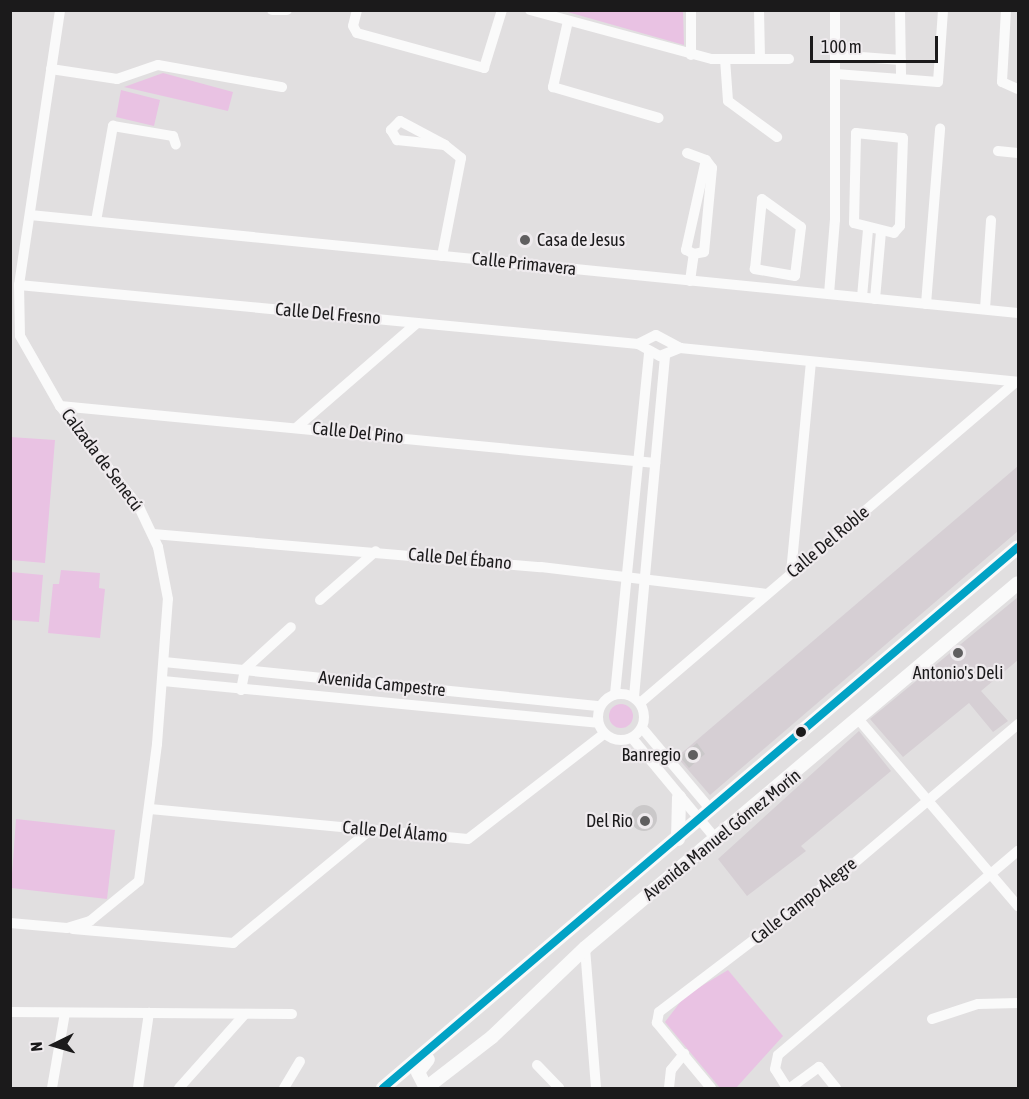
<!DOCTYPE html>
<meta charset="utf-8">
<style>
body{margin:0}
#map{position:relative;width:1029px;height:1099px;overflow:hidden;background:#e1dfe0;font-family:"Asap Condensed",sans-serif}
div>[style]{position:absolute}
[style*='--x']{left:calc(var(--x)*1px);top:calc(var(--y)*1px);width:calc(var(--w)*1px);rotate:calc(var(--a)*1deg)}
.built>*{inset:0;background:#d6cfd4}
.green>*{inset:0;background:#e9c2e3}
.round{border-radius:50%}
.building>*{inset:0;background:#cac8c9}
.minor>*{height:10px;margin:-5px;padding:0 5px;transform-origin:5px;border-radius:5px;background:#fafafa}
.minor>.ring{margin:-5px;padding:0;box-sizing:content-box;background:none;border:10px solid #fafafa;border-radius:50%}
.major>*{height:14px;margin:-7px;padding:0 7px;transform-origin:7px;border-radius:7px;background:#fafafa}
.bus-1>*{height:8px;margin:-4px;padding:0 4px;transform-origin:4px;border-radius:4px;background:#01a2c5}
.dots>*{width:16px;height:16px;translate:-50% -50%;box-sizing:border-box;border:3px solid #efebee;border-radius:50%}
span{translate:-50% -50%;white-space:nowrap;text-align:center;line-height:1.15;-webkit-text-stroke:4.5px #efebee;paint-order:stroke}
.poi-label{font-size:18px;color:#1b1a1b}
.left{translate:0 -50%;text-align:left}
.right{translate:-100% -50%;text-align:right}
.street-label{font-size:18px;color:#1b1a1b}
.frame{position:absolute;inset:0;border:12px solid #1b1a1b;pointer-events:none}
.north{position:absolute;left:24px;top:1015px;width:60px;height:60px;-webkit-text-stroke:4px #efebee;paint-order:stroke;rotate:265deg;font-size:16px;font-weight:700;line-height:24px;text-align:center;color:#1b1a1b}
.north::after{content:'';display:block;margin:auto;width:21px;height:27px;background:#1b1a1b;clip-path:polygon(50% 0,100% 100%,50% 72%,0 100%)}
.scale{position:absolute;left:810px;top:36px;width:128px;height:27px;box-sizing:border-box;border:3px solid #1b1a1b;border-top:0;padding-left:8px;font-size:18px;line-height:21px;white-space:nowrap;color:#1b1a1b;-webkit-text-stroke:4px #efebee;paint-order:stroke}
</style>
<div id="map">
<div class="built">
<i style="clip-path:polygon(1018px 466px,1018px 531px,710px 795px,677px 757px)"></i>
<i style="clip-path:polygon(1018px 597px,1018px 660px,981px 691px,1008px 721px,993px 732px,969px 703px,903px 757px,870px 719px)"></i>
<i style="clip-path:polygon(859px 731px,891px 771px,801px 846px,806px 851px,747px 896px,718px 859px)"></i>
</div>
<div class="green">
<i style="clip-path:polygon(564px 11px,683px 11px,684px 45px)"></i>
<i style="clip-path:polygon(163px 73px,233px 92px,228px 111px,124px 87px)"></i>
<i style="clip-path:polygon(121px 90px,160px 100px,154px 126px,116px 117px)"></i>
<i style="clip-path:polygon(10px 437px,55px 440px,45px 563px,11px 560px)"></i>
<i style="clip-path:polygon(61px 570px,100px 573px,99px 588px,105px 589px,100px 638px,48px 633px,53px 584px,59px 584px)"></i>
<i style="clip-path:polygon(11px 572px,43px 575px,39px 622px,11px 620px)"></i>
<i class="round" style="left:609px;top:704px;width:24px;height:24px"></i>
<i style="clip-path:polygon(16px 819px,115px 830px,107px 899px,11px 888px)"></i>
<i style="clip-path:polygon(728px 970px,783px 1036px,736px 1088px,720px 1088px,665px 1022px,685px 996px)"></i>
</div>
<div class="building">
<i style="clip-path:polygon(697px 743px,705px 754px,689px 768px,680px 757px)"></i>
<i class="round" style="left:631px;top:805px;width:26px;height:26px"></i>
</div>
<div class="minor">
<i style="--x:272;--y:10;--w:15;--a:0"></i>
<i style="--x:357;--y:10;--w:16;--a:104"></i>
<i style="--x:353;--y:26;--w:8;--a:60"></i>
<i style="--x:357;--y:33;--w:132;--a:15.4"></i>
<i style="--x:484;--y:68;--w:61;--a:-72.8"></i>
<i style="--x:530;--y:10;--w:188;--a:15.1"></i>
<i style="--x:712;--y:59;--w:77;--a:0"></i>
<i style="--x:691;--y:10;--w:45;--a:90"></i>
<i style="--x:759;--y:10;--w:49;--a:88.8"></i>
<i style="--x:900;--y:10;--w:67;--a:89.1"></i>
<i style="--x:1006;--y:10;--w:72;--a:93.2"></i>
<i style="--x:1002;--y:82;--w:17;--a:24"></i>
<i style="--x:568;--y:21;--w:68;--a:102.8"></i>
<i style="--x:553;--y:87;--w:110;--a:16.3"></i>
<i style="--x:835;--y:55;--w:66;--a:4.3"></i>
<i style="--x:725;--y:59;--w:42;--a:85.9"></i>
<i style="--x:728;--y:101;--w:61;--a:36.3"></i>
<i style="--x:51;--y:69;--w:67;--a:8.6"></i>
<i style="--x:117;--y:79;--w:43;--a:-18.9"></i>
<i style="--x:158;--y:65;--w:126;--a:10.1"></i>
<i style="--x:836;--y:74;--w:102;--a:4.5"></i>
<i style="--x:938;--y:82;--w:72;--a:-86"></i>
<i style="--x:856;--y:133;--w:47;--a:6.1"></i>
<i style="--x:903;--y:138;--w:88;--a:92"></i>
<i style="--x:900;--y:226;--w:9;--a:131"></i>
<i style="--x:894;--y:233;--w:41;--a:-166"></i>
<i style="--x:854;--y:223;--w:90;--a:-88.7"></i>
<i style="--x:998;--y:151;--w:20;--a:6"></i>
<i style="--x:687;--y:153;--w:20;--a:20"></i>
<i style="--x:706;--y:160;--w:10;--a:53"></i>
<i style="--x:712;--y:168;--w:84;--a:95.4"></i>
<i style="--x:704;--y:252;--w:10;--a:169"></i>
<i style="--x:694;--y:254;--w:9;--a:-153"></i>
<i style="--x:686;--y:250;--w:92;--a:-77.5"></i>
<i style="--x:762;--y:199;--w:48;--a:35.7"></i>
<i style="--x:801;--y:227;--w:49;--a:97"></i>
<i style="--x:795;--y:276;--w:41;--a:-170.1"></i>
<i style="--x:755;--y:269;--w:70;--a:-84.3"></i>
<i style="--x:30;--y:215;--w:993;--a:5.66"></i>
<i style="--x:96;--y:221;--w:97;--a:-79.9"></i>
<i style="--x:113;--y:126;--w:61;--a:9.5"></i>
<i style="--x:173;--y:136;--w:9;--a:72"></i>
<i style="--x:442;--y:256;--w:100;--a:-79"></i>
<i style="--x:461;--y:158;--w:21;--a:-141"></i>
<i style="--x:445;--y:145;--w:51;--a:-151.9"></i>
<i style="--x:400;--y:121;--w:13;--a:135"></i>
<i style="--x:391;--y:130;--w:12;--a:59"></i>
<i style="--x:397;--y:140;--w:48;--a:5.9"></i>
<i style="--x:690;--y:281;--w:27;--a:-82"></i>
<i style="--x:19;--y:285;--w:622;--a:5.44"></i>
<i style="--x:638;--y:344;--w:25;--a:29"></i>
<i style="--x:660;--y:356;--w:22;--a:-22"></i>
<i style="--x:680;--y:348;--w:340;--a:5.7"></i>
<i style="--x:829;--y:294;--w:74;--a:-85.4"></i>
<i style="--x:835;--y:220;--w:210;--a:-90"></i>
<i style="--x:862;--y:297;--w:67;--a:-84.9"></i>
<i style="--x:875;--y:299;--w:67;--a:-84.9"></i>
<i style="--x:926;--y:304;--w:176;--a:-85.4"></i>
<i style="--x:985;--y:309;--w:89;--a:-86.1"></i>
<i style="--x:638;--y:344;--w:20;--a:-27"></i>
<i style="--x:656;--y:335;--w:27;--a:28"></i>
<i style="--x:60;--y:406;--w:598;--a:5.47"></i>
<i style="--x:297;--y:427;--w:159;--a:-40.9"></i>
<i style="--x:153;--y:534;--w:389;--a:4.9"></i>
<i style="--x:541;--y:567;--w:227;--a:6.8"></i>
<i style="--x:791;--y:573;--w:212;--a:-84.6"></i>
<i style="--x:320;--y:600;--w:74;--a:-41.2"></i>
<i style="--x:164;--y:662;--w:438;--a:5.8"></i>
<i style="--x:163;--y:681;--w:437;--a:5.5"></i>
<i style="--x:241;--y:690;--w:21;--a:-79"></i>
<i style="--x:245;--y:669;--w:62;--a:-42.4"></i>
<i class="ring" style="left:598px;top:694px;width:36px;height:36px"></i>
<i style="--x:615;--y:694;--w:342;--a:-84.3"></i>
<i style="--x:634;--y:697;--w:342;--a:-84.8"></i>
<i style="--x:640;--y:703;--w:494;--a:-40.5"></i>
<i style="--x:859;--y:720;--w:245;--a:49.5"></i>
<i style="--x:642;--y:728;--w:107;--a:49.9"></i>
<i style="--x:632;--y:738;--w:131;--a:50.3"></i>
<i style="--x:150;--y:809;--w:319;--a:5.4"></i>
<i style="--x:468;--y:839;--w:172;--a:-37.7"></i>
<i style="--x:10;--y:923;--w:57;--a:5"></i>
<i style="--x:67;--y:928;--w:24;--a:-17"></i>
<i style="--x:90;--y:921;--w:63;--a:-39.2"></i>
<i style="--x:139;--y:881;--w:138;--a:-82.5"></i>
<i style="--x:157;--y:744;--w:145;--a:-85.7"></i>
<i style="--x:168;--y:599;--w:53;--a:-100.9"></i>
<i style="--x:158;--y:547;--w:44;--a:-115.4"></i>
<i style="--x:139;--y:507;--w:128;--a:-128"></i>
<i style="--x:60;--y:406;--w:81;--a:-119.7"></i>
<i style="--x:20;--y:336;--w:51;--a:-91.1"></i>
<i style="--x:19;--y:285;--w:278;--a:-81.5"></i>
<i style="--x:73;--y:929;--w:161;--a:5"></i>
<i style="--x:233;--y:943;--w:178;--a:-39.5"></i>
<i style="--x:585;--y:948;--w:140;--a:85.5"></i>
<i style="--x:10;--y:1012;--w:282;--a:0.4"></i>
<i style="--x:932;--y:1019;--w:48;--a:-18.1"></i>
<i style="--x:978;--y:1004;--w:40;--a:-1.4"></i>
<i style="--x:537;--y:1065;--w:32;--a:46"></i>
<i style="--x:52;--y:1088;--w:76;--a:-80.2"></i>
<i style="--x:138;--y:1088;--w:76;--a:-81.7"></i>
<i style="--x:179;--y:1088;--w:99;--a:-48.3"></i>
<i style="--x:284;--y:1088;--w:31;--a:-59"></i>
<i style="--x:669;--y:1088;--w:18;--a:-84"></i>
<i style="--x:671;--y:1070;--w:21;--a:-51"></i>
<i style="--x:711;--y:1088;--w:85;--a:-129.7"></i>
<i style="--x:657;--y:1023;--w:11;--a:-80"></i>
<i style="--x:659;--y:1012;--w:243;--a:-37.3"></i>
<i style="--x:852;--y:865;--w:218;--a:-40.3"></i>
<i style="--x:787;--y:1088;--w:22;--a:-122"></i>
<i style="--x:775;--y:1069;--w:14;--a:-78"></i>
<i style="--x:778;--y:1055;--w:315;--a:-40.4"></i>
<i style="--x:790;--y:1088;--w:36;--a:-36"></i>
<i style="--x:819;--y:1067;--w:27;--a:51"></i>
</div>
<div class="major">
<i style="--x:678;--y:839;--w:42;--a:-88.6"></i>
<i style="--x:383;--y:1088;--w:834;--a:-40.43"></i>
<i style="--x:426;--y:1088;--w:83;--a:-37.7"></i>
<i style="--x:492;--y:1037;--w:129;--a:-43.7"></i>
<i style="--x:585;--y:948;--w:566;--a:-40.13"></i>
<i style="--x:426;--y:1088;--w:18;--a:-117"></i>
<i style="--x:418;--y:1072;--w:16;--a:-52"></i>
</div>
<div class="bus-1">
<i style="--x:383;--y:1088;--w:834;--a:-40.43"></i>
</div>
<div class="dots">
<i style="left:525px;top:240px;background:#605f60"></i>
<i style="left:958px;top:653px;background:#605f60"></i>
<i style="left:801px;top:732px;background:#1b1a1b"></i>
<i style="left:693px;top:755px;background:#605f60"></i>
<i style="left:645px;top:821px;background:#605f60"></i>
</div>
<div class="poi-label">
<span class="left" style="left:537px;top:240px">Casa de Jesus</span>
<span style="left:958px;top:673px">Antonio's Deli</span>
<span class="right" style="left:681px;top:755px">Banregio</span>
<span class="right" style="left:633px;top:821px">Del Rio</span>
</div>
<div class="street-label">
<span style="left:524px;top:264px;rotate:6deg">Calle Primavera</span>
<span style="left:328px;top:314px;rotate:5deg">Calle Del Fresno</span>
<span style="left:358px;top:433px;rotate:6deg">Calle Del Pino</span>
<span style="left:102px;top:460px;rotate:53deg">Calzada de Senecú</span>
<span style="left:828px;top:542px;rotate:-40deg">Calle Del Roble</span>
<span style="left:460px;top:559px;rotate:5deg">Calle Del Ébano</span>
<span style="left:382px;top:684px;rotate:6deg">Avenida Campestre</span>
<span style="left:395px;top:832px;rotate:5deg">Calle Del Álamo</span>
<span style="left:722px;top:835px;rotate:-39deg">Avenida Manuel Gómez Morín</span>
<span style="left:804px;top:901px;rotate:-38deg">Calle Campo Alegre</span>
</div>
<div class="frame"></div>
<div class="north">N</div>
<div class="scale">100 m</div>
</div>
